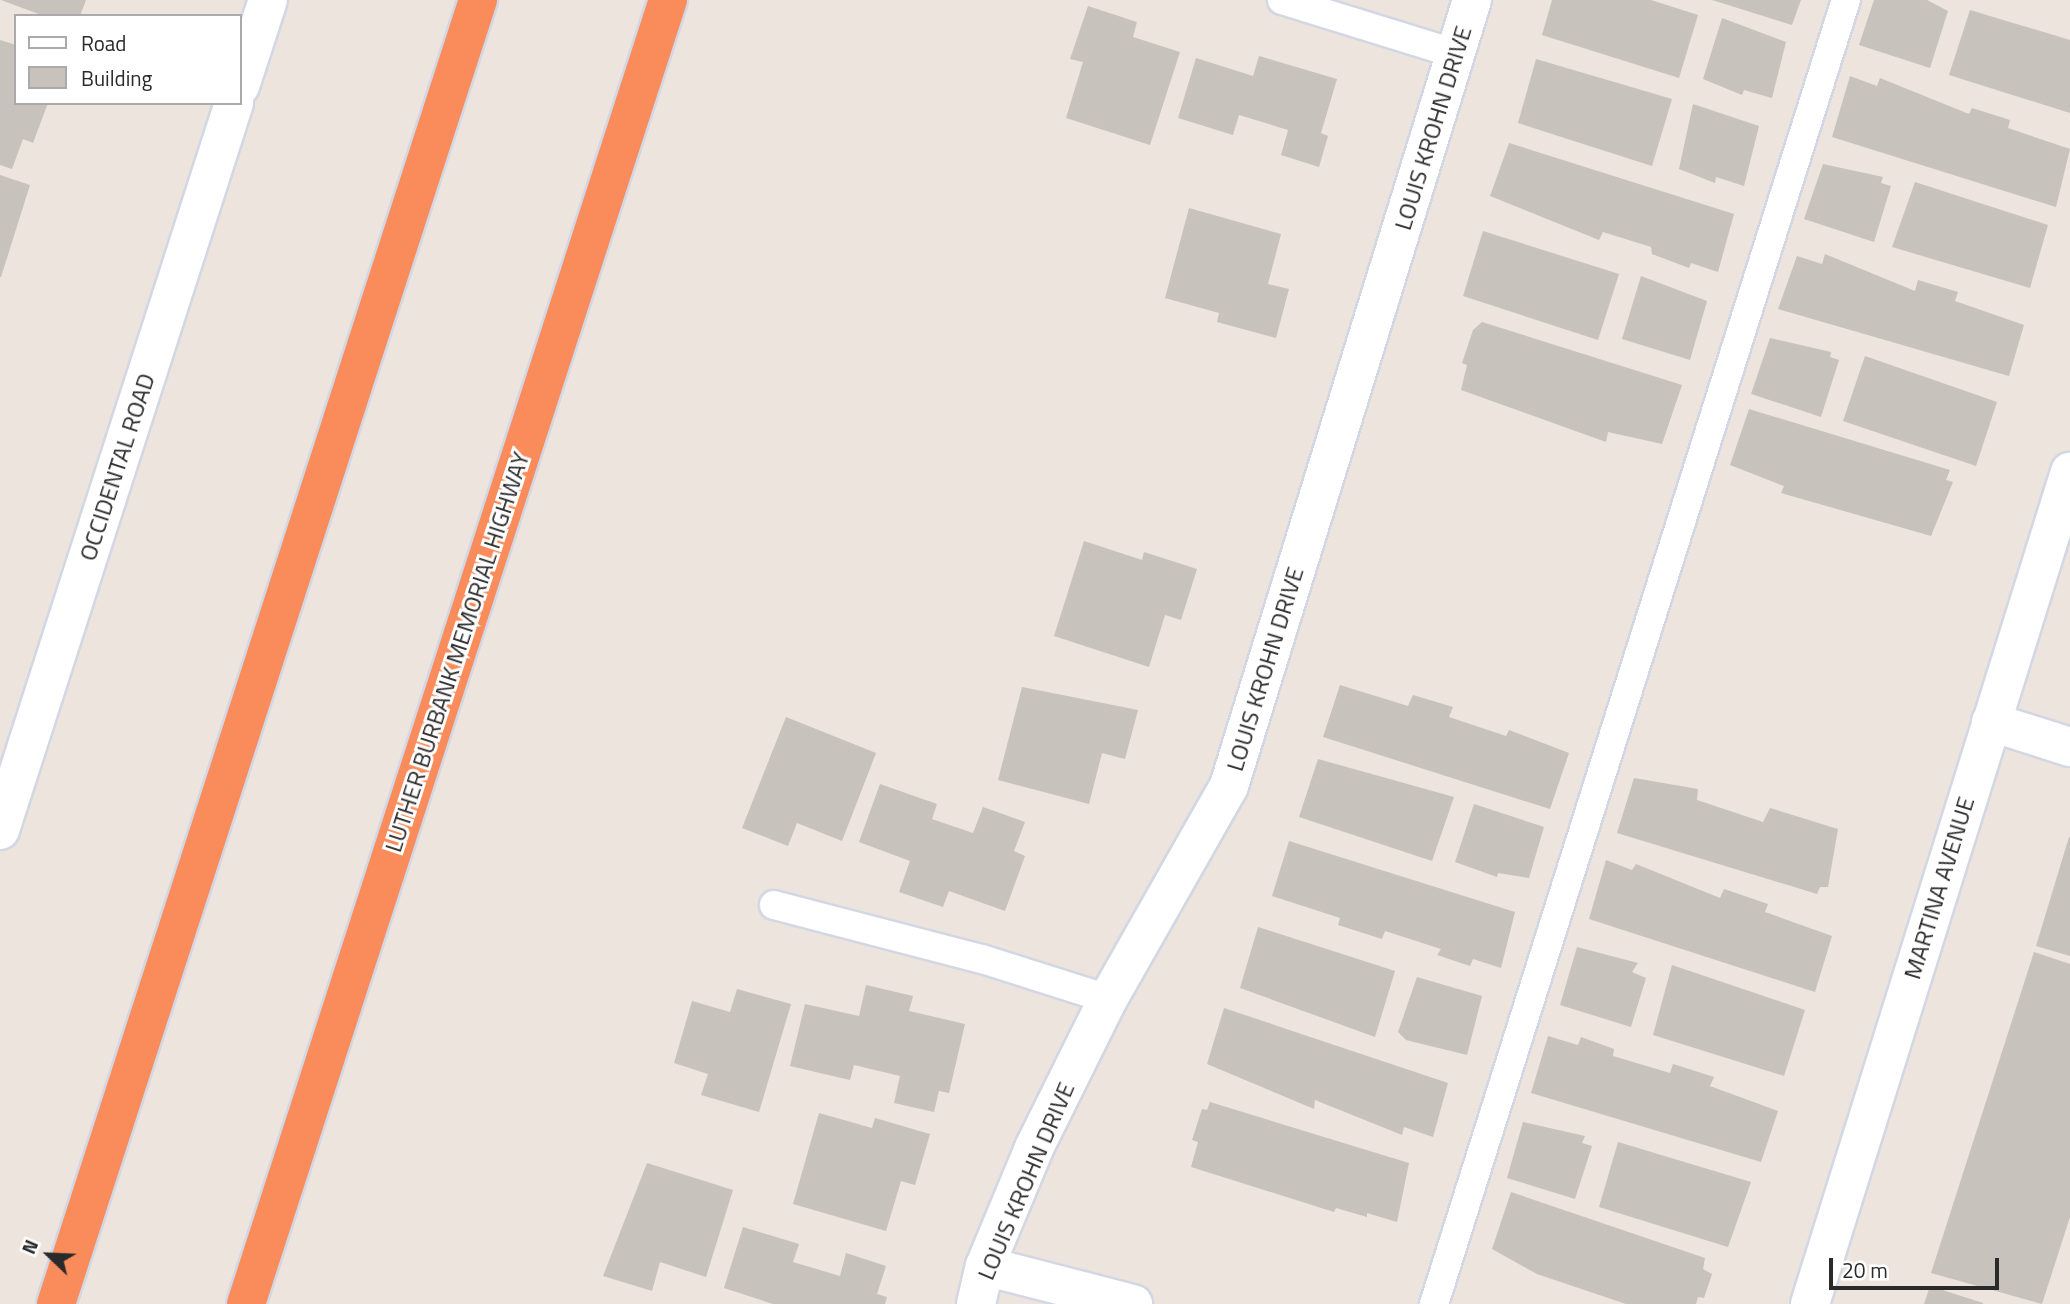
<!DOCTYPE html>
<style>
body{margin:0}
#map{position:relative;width:2070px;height:1304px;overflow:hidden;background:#ece4dd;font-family:"Titillium Web",sans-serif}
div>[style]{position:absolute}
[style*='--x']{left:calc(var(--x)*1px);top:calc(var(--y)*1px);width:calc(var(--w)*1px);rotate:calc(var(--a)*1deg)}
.building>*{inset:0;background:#c7c2bb}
.roads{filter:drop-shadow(2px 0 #d2d7e3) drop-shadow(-2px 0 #d2d7e3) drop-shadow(0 2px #d2d7e3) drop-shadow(0 -2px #d2d7e3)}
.service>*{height:28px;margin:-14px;padding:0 14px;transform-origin:14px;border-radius:14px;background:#fff}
.minor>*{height:38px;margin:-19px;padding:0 19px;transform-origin:19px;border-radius:19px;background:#fff}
.motorway>*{height:38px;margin:-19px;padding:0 19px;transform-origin:19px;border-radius:19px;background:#f98c5a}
span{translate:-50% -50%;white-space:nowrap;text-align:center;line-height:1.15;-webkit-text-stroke:6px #fff;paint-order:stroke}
.street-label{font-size:24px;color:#2a2a2a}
.legend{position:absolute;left:14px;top:14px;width:228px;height:91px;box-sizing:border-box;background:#fff;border:2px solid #aaa;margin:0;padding:9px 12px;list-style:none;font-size:21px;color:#2a2a2a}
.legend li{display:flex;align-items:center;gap:14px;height:35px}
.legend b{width:35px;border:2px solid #aaa}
.north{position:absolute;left:14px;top:1220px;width:70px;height:70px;-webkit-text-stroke:5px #fff;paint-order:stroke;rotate:293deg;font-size:19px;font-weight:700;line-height:28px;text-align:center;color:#2a2a2a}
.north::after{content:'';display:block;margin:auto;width:24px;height:32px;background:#2a2a2a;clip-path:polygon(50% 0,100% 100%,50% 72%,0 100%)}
.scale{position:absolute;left:1829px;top:1258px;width:170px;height:32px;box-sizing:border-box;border:4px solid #2a2a2a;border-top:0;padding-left:9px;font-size:21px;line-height:24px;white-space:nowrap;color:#2a2a2a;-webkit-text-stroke:5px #fff;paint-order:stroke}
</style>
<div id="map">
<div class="building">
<i style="clip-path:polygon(1px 0,86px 0,80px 16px,44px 16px)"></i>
<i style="clip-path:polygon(1552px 0,1651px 0,1698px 15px,1679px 78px,1542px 35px)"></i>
<i style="clip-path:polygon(1712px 0,1801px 0,1792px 25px)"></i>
<i style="clip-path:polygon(1874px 0,1927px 0,1948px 11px,1930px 68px,1859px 45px)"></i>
<i style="clip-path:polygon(1088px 6px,1137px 22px,1133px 37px,1180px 52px,1150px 145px,1066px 118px,1083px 62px,1070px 59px)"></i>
<i style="clip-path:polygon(1970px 10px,2070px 40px,2070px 113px,1949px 75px)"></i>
<i style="clip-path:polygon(1722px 18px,1786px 42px,1772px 98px,1744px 90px,1742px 95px,1703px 79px)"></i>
<i style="clip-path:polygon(0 40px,16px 45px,16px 103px,48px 103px,33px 143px,23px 139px,12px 169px,0 165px)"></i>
<i style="clip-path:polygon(1259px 56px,1337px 79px,1321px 133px,1328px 136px,1319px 167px,1281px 155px,1288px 130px,1239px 115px,1233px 135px,1178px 118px,1196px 58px,1253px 76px)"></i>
<i style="clip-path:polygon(1536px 59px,1672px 99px,1652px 166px,1518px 123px)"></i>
<i style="clip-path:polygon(1850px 76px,1877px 86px,1880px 78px,1969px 114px,1972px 108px,2010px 120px,2008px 128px,2070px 149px,2056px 207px,1832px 137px)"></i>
<i style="clip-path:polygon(1693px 104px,1759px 126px,1744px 186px,1716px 177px,1715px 183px,1679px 169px)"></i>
<i style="clip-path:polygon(1509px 143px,1734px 214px,1718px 272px,1691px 263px,1689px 268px,1652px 254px,1651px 247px,1603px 232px,1599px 240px,1490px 196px)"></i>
<i style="clip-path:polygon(1823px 164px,1883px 177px,1881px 183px,1891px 186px,1874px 242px,1804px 219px)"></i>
<i style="clip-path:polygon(0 175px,30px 185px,1px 277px,0 277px)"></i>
<i style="clip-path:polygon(1915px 182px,2048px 225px,2030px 288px,1892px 247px)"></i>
<i style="clip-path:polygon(1189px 208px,1281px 234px,1268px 284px,1289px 289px,1276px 338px,1217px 322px,1219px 313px,1165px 298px)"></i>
<i style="clip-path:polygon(1483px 231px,1619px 274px,1598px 340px,1463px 296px)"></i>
<i style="clip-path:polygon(1825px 254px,1915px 291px,1918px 280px,1958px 292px,1955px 301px,2024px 325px,2009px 376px,1778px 309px,1797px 256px,1822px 264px)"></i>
<i style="clip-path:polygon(1641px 276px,1707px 301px,1690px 360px,1622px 339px)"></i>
<i style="clip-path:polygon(1482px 322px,1682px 385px,1662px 444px,1608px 432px,1606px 442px,1461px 390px,1467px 365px,1462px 363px,1473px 330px)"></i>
<i style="clip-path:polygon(1770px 338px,1831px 352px,1830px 357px,1839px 360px,1821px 417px,1751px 394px)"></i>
<i style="clip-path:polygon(1865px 356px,1997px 402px,1976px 466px,1843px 421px)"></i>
<i style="clip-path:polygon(1749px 409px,1950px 470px,1946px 480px,1953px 482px,1931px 536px,1781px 493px,1784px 486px,1730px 465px)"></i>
<i style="clip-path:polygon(1084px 541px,1142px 560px,1144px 552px,1197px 569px,1181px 620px,1165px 615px,1149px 667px,1054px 636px)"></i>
<i style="clip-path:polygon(1340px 685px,1408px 706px,1413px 695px,1453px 707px,1449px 717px,1506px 736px,1509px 730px,1569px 753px,1550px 809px,1323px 737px)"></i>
<i style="clip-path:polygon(1022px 687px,1138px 710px,1125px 759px,1102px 753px,1089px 804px,998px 780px)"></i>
<i style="clip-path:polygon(786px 717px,876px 753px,842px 841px,797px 823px,788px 846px,742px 828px)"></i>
<i style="clip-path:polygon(1318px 759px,1454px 797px,1432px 861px,1299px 817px)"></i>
<i style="clip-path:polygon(1634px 778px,1698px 789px,1697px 800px,1763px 822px,1770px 808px,1838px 829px,1828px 887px,1820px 887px,1817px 894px,1617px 833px)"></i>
<i style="clip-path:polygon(880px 784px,937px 804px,932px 819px,973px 833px,983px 807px,1025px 822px,1014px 851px,1025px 856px,1005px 911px,949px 891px,943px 907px,899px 892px,910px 861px,859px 842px)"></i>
<i style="clip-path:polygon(1474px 804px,1544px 827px,1529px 878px,1498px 873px,1497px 877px,1455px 862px)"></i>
<i style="clip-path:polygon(2069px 837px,2070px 837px,2070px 956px,2036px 946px)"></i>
<i style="clip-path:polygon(1289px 841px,1515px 912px,1501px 968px,1473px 959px,1470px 966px,1437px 955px,1441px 949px,1385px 931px,1382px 939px,1338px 925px,1340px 918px,1272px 896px)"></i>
<i style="clip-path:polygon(1606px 860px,1632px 870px,1636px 864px,1720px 898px,1724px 889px,1768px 904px,1765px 912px,1832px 936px,1815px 992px,1589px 919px)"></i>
<i style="clip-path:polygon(1258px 927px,1395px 971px,1375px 1037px,1240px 988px)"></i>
<i style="clip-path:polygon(1577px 947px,1638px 963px,1632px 972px,1646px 978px,1631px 1027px,1560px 1005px)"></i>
<i style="clip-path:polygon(2034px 952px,2070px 964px,2070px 1217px,2042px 1304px,1931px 1273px)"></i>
<i style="clip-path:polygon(1672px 965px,1805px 1010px,1784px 1076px,1653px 1035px)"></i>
<i style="clip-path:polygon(1417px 977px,1482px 996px,1467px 1055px,1406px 1040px,1398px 1032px)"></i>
<i style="clip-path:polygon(866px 985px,913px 996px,909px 1011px,965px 1024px,949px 1093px,939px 1091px,934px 1112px,894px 1103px,900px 1076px,854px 1065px,850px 1080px,790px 1066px,805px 1004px,859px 1016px)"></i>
<i style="clip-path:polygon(737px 989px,791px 1004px,759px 1112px,701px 1095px,708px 1074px,674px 1063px,692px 1001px,730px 1012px)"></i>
<i style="clip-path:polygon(1224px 1008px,1448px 1083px,1433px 1137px,1404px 1127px,1402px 1135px,1315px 1100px,1314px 1109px,1207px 1064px)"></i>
<i style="clip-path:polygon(1548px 1036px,1578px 1045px,1581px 1037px,1614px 1049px,1613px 1056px,1670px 1073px,1673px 1064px,1714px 1077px,1710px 1086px,1778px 1111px,1761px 1162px,1531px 1093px)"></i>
<i style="clip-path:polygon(1210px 1102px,1409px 1163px,1397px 1222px,1367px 1213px,1367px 1217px,1336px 1208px,1334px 1212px,1191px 1167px,1198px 1142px,1192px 1140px,1202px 1109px,1207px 1110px)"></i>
<i style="clip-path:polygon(819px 1113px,872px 1128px,875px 1118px,930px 1134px,915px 1185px,901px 1181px,886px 1231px,793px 1204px)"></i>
<i style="clip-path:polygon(1523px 1122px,1585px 1136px,1582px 1143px,1592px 1146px,1575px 1199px,1507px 1178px)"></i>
<i style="clip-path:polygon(1618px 1142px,1751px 1182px,1728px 1247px,1599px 1207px)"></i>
<i style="clip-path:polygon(647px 1163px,733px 1190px,706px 1277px,660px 1262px,652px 1291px,603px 1276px)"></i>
<i style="clip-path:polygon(1511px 1192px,1705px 1258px,1703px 1269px,1712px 1274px,1704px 1298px,1698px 1297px,1696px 1304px,1626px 1304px,1537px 1274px,1492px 1249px)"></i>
<i style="clip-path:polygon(743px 1227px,799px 1244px,793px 1262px,840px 1276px,846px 1253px,886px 1266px,877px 1294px,887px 1297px,885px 1304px,773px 1304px,724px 1288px)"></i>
<i style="clip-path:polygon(1930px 1286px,1983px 1303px,1983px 1304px,1924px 1304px)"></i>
</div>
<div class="roads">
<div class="service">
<i style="--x:1282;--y:0;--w:182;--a:17.2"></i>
<i style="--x:774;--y:905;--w:215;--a:14.6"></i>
<i style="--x:982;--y:959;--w:132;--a:17.6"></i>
<i style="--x:1434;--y:1304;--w:1368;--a:-72.47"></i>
</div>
<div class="minor">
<i style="--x:240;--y:86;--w:90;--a:-72"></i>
<i style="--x:1991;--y:722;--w:83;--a:17.6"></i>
<i style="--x:0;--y:830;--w:764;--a:-72.16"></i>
<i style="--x:985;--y:1266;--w:153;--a:14.4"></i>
<i style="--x:976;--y:1304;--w:39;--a:-77"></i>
<i style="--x:985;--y:1266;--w:128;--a:-67.4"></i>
<i style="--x:1034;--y:1148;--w:166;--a:-63.6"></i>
<i style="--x:1108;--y:999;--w:245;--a:-60.4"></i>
<i style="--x:1229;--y:786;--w:823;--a:-72.82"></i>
<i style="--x:1810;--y:1304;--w:872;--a:-72.65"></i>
</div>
<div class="motorway">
<i style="--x:56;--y:1304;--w:1371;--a:-72.07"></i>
<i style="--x:246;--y:1304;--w:1371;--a:-72.07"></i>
</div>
</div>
<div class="street-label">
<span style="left:1433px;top:128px;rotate:-73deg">LOUIS KROHN DRIVE</span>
<span style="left:117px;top:467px;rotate:-72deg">OCCIDENTAL ROAD</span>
<span style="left:457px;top:652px;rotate:-72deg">LUTHER BURBANK MEMORIAL HIGHWAY</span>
<span style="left:1265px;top:669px;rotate:-73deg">LOUIS KROHN DRIVE</span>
<span style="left:1939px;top:888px;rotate:-73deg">MARTINA AVENUE</span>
<span style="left:1026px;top:1181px;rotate:-67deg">LOUIS KROHN DRIVE</span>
</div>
<ul class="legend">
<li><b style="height:9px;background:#fff"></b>Road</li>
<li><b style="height:19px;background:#c7c2bb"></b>Building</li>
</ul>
<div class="north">N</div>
<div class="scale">20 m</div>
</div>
